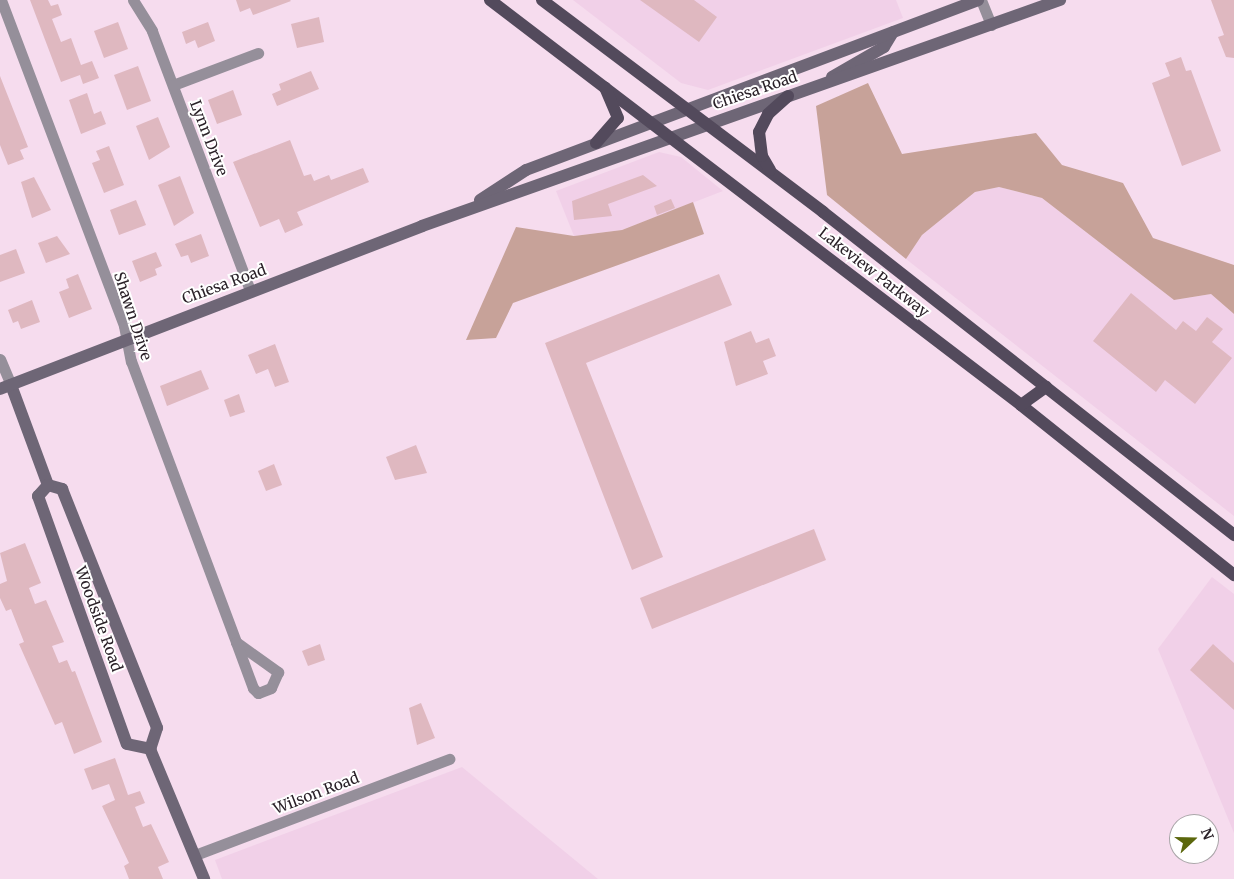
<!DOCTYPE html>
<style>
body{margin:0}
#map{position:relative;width:1234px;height:879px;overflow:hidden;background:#f6dcee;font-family:Merriweather,serif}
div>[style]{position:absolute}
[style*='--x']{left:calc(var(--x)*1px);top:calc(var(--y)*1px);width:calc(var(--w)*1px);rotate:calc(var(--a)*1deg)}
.built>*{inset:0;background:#f1d0e8}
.forest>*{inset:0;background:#c7a299}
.building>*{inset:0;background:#dfb8c0}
.street>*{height:11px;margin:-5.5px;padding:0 5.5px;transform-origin:5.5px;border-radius:5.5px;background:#958f9a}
.secondary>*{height:12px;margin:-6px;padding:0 6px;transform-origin:6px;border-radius:6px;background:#6e6676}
.primary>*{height:12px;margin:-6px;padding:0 6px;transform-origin:6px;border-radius:6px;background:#534a5c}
span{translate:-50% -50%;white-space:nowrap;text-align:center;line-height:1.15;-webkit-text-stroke:4px #fff;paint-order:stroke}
.street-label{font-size:15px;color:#2a2128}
.north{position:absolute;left:1169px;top:814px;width:50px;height:50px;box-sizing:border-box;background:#fff;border:1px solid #aaa6a9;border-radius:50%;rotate:69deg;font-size:14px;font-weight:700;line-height:20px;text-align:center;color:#2a2128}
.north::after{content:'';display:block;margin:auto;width:18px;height:22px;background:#5b670c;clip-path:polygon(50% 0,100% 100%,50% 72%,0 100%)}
</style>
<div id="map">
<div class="built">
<i style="clip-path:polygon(573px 0,896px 0,903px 18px,708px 90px,681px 83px)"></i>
<i style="clip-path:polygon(659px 152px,681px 157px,723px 191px,622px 230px,574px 236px,556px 191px)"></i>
<i style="clip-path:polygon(999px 187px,1042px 198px,1174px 300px,1211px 294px,1234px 314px,1234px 516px,906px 259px,922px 235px,975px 192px)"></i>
<i style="clip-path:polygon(1212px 577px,1234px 594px,1234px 833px,1158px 649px)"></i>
<i style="clip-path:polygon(462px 767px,598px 879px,222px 879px,215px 860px)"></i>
</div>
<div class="forest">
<i style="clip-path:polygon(868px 83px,902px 154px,1036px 133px,1062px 165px,1123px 183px,1153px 238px,1234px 265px,1234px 314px,1211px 294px,1174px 300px,1042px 198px,999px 187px,975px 192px,922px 235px,906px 259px,827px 195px,816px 106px)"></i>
<i style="clip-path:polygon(693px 202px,704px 234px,513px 303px,496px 338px,466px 340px,516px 227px,574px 236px,622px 230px)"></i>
</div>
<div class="building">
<i style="clip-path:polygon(30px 0,48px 0,51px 6px,58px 4px,62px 15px,52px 19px,61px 42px,71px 38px,81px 65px,92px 61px,99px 78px,83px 84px,80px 75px,61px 82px)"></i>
<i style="clip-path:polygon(236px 0,290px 0,291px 1px,253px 15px,250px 8px,240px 12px)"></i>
<i style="clip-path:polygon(640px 0,694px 0,717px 17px,699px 42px)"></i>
<i style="clip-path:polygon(1211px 0,1234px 0,1234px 58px,1226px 57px,1218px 37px,1224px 35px)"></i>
<i style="clip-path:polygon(319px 17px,324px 42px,297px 48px,291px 24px)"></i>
<i style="clip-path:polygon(118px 22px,128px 49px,104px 58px,94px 31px)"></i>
<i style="clip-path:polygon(208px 22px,215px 41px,198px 48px,195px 40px,186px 44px,182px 32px)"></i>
<i style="clip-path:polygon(1181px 57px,1186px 71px,1191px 70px,1221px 151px,1182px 166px,1152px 83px,1170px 76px,1165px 63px)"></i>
<i style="clip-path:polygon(138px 66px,151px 101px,127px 110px,114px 75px)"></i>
<i style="clip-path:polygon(311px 71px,319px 89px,277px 106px,272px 94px,281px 90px,279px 84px)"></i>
<i style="clip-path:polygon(0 76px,28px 147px,20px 150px,24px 159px,8px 165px,0 145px)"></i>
<i style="clip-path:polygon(233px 90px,242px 115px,217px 124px,208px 100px)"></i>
<i style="clip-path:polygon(87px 93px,94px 114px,101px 111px,106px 124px,81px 134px,69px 100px)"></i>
<i style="clip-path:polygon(158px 117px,170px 147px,149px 160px,136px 126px)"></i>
<i style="clip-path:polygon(290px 140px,304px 176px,311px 174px,314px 181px,329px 175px,331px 180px,363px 168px,369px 182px,297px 212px,303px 225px,285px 233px,279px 219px,260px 227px,233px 162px)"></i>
<i style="clip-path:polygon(109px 146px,124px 185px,104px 193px,92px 163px,100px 160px,96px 151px)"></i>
<i style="clip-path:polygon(643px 175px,657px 186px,608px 204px,612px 216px,574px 220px,572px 201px)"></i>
<i style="clip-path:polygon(180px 176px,194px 213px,174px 226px,158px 185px)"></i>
<i style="clip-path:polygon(34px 177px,51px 210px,32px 218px,21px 182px)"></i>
<i style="clip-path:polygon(671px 199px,675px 208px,657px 215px,654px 206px)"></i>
<i style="clip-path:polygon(136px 200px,146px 225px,119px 235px,110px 210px)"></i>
<i style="clip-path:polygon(201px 234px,209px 256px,191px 263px,188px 255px,181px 257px,175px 244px)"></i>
<i style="clip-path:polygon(57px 236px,70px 254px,46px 263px,38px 243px)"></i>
<i style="clip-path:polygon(16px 249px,25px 273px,0 282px,0 255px)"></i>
<i style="clip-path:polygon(156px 252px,162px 266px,155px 269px,157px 275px,140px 282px,132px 261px)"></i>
<i style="clip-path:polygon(78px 274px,92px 309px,69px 318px,59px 292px,69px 288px,66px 279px)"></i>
<i style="clip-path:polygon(719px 274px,732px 305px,586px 363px,663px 557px,632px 570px,545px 343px)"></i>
<i style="clip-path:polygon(1131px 293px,1176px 330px,1183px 321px,1196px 331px,1207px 317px,1223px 329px,1212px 342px,1232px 358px,1195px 404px,1165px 380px,1156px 392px,1093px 341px)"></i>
<i style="clip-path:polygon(32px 300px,40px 322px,21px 329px,18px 321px,13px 323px,8px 310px)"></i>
<i style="clip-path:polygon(751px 331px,756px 343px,769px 338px,776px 356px,763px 361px,768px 374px,736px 386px,724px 342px)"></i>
<i style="clip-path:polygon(275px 344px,289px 382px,275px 387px,268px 369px,256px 374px,248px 355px)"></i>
<i style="clip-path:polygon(201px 370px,209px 389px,167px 406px,160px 386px)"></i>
<i style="clip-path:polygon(239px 394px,245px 412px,230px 417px,224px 400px)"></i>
<i style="clip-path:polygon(416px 445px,427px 473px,395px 480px,386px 457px)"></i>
<i style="clip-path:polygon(274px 464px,282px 485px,266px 491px,258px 471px)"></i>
<i style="clip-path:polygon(814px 529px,826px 560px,652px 629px,640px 598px)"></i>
<i style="clip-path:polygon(25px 543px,41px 583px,29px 588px,35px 604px,46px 600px,64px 642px,52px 646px,59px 663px,67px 660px,72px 672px,75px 671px,102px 742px,74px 754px,62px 722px,55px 725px,19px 644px,24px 642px,11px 609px,6px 611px,0 598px,0 584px,7px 581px,0 553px)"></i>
<i style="clip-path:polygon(320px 644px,325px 660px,308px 666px,302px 651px)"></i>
<i style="clip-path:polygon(1213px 644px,1234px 663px,1234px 710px,1190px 670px)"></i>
<i style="clip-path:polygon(421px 703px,435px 738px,417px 745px,409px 708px)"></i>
<i style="clip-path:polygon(115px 758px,128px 795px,140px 791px,145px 803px,135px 807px,143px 827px,151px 824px,169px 862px,158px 867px,163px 879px,129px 879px,124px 866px,129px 863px,102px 806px,115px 800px,109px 784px,92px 790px,84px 769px)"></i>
</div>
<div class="street">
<i style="--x:1;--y:0;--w:348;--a:69.3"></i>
<i style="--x:124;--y:326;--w:36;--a:79"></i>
<i style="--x:131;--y:361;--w:300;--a:69.5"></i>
<i style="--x:133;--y:0;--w:36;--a:58"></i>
<i style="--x:152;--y:31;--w:277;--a:69.3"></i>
<i style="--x:981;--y:0;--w:27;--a:68"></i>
<i style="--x:173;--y:85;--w:91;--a:-20.6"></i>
<i style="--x:0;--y:359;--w:28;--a:67"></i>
<i style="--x:236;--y:642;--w:52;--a:35.5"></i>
<i style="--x:278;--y:672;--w:17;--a:114"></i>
<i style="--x:271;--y:688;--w:14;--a:159"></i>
<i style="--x:258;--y:693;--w:7;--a:-135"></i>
<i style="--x:253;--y:688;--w:49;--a:-110.3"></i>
<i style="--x:195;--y:855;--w:272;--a:-20.7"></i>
</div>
<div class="secondary">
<i style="--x:832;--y:77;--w:60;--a:-30"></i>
<i style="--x:884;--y:47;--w:17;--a:-59"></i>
<i style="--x:480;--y:200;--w:55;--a:-33.1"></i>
<i style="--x:526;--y:170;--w:483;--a:-20.6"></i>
<i style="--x:11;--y:385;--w:107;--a:69.7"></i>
<i style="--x:0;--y:389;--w:452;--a:-21.1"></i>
<i style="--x:422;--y:226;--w:677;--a:-19.51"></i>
<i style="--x:48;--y:485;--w:15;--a:16"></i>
<i style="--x:62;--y:489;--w:257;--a:68.3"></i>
<i style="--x:157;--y:728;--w:22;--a:108"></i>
<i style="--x:150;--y:749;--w:141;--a:67.4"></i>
<i style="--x:48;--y:485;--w:15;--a:132"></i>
<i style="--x:38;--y:496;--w:263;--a:70.3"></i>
<i style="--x:127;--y:744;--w:24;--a:12"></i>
</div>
<div class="primary">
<i style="--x:490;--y:0;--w:668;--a:37.33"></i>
<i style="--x:1021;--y:405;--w:273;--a:38.6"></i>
<i style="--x:542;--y:0;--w:352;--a:37"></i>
<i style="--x:823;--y:212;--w:523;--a:38.16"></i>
<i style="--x:596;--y:143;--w:33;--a:-49"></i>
<i style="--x:618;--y:118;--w:33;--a:-113"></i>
<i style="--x:770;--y:170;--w:16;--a:-120"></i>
<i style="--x:762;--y:156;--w:24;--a:-97"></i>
<i style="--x:759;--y:132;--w:20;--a:-63"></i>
<i style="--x:768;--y:114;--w:27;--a:-42"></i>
<i style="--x:1021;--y:405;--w:31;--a:-36"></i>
</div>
<div class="street-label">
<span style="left:755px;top:90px;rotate:-19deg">Chiesa Road</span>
<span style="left:209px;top:138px;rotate:69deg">Lynn Drive</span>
<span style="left:874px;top:272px;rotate:38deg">Lakeview Parkway</span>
<span style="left:224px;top:284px;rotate:-20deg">Chiesa Road</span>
<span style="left:133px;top:316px;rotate:72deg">Shawn Drive</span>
<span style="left:99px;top:619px;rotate:70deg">Woodside Road</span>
<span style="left:316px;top:793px;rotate:-21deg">Wilson Road</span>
</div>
<div class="north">N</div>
</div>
